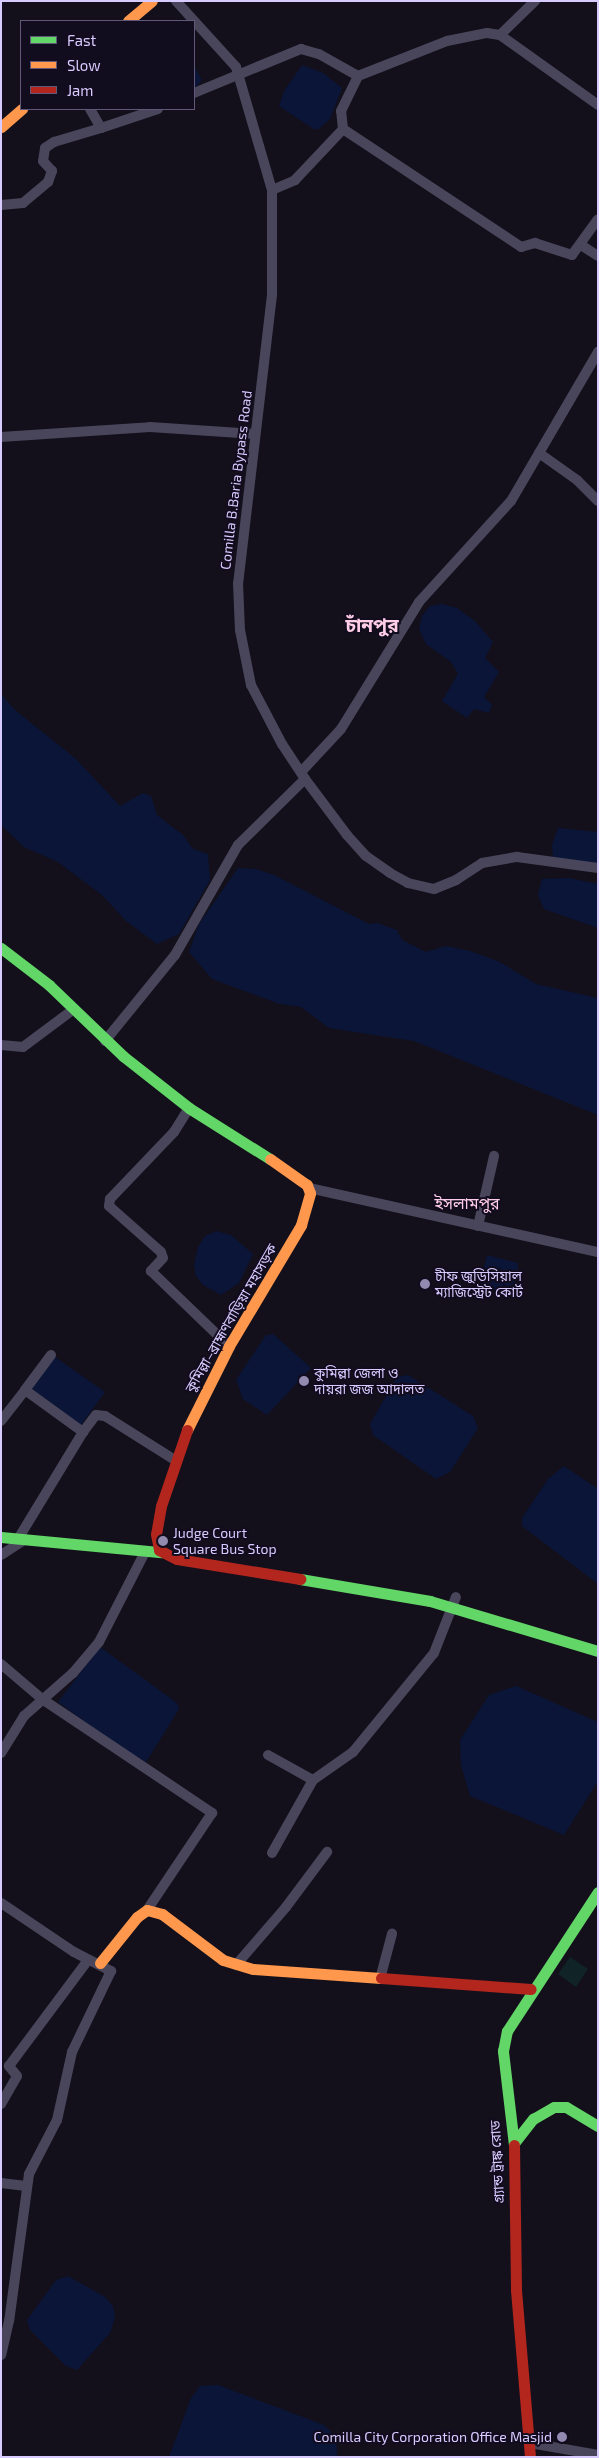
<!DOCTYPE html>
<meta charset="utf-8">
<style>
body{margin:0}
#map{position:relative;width:599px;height:2458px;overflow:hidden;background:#13101b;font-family:"Exo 2","Noto Sans Bengali",sans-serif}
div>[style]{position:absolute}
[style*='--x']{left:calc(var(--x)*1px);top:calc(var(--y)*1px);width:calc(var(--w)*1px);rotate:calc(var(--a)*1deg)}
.green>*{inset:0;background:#102327}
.water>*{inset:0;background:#0a1538}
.street>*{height:10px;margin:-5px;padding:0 5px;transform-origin:5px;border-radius:5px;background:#49465c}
.fast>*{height:11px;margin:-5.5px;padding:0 5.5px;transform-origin:5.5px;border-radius:5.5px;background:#63d668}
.slow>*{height:11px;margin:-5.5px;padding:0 5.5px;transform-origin:5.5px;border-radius:5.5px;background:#ff974d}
.jam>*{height:11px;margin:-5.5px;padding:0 5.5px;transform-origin:5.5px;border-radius:5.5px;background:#b3261e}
.dots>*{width:14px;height:14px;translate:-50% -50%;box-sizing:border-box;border:2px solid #120c1f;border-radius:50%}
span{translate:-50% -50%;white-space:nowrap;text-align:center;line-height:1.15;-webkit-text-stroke:4px #120c1f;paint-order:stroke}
.street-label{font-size:14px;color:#d8cbff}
.poi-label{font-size:14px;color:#d8cbff}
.left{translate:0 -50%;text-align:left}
.right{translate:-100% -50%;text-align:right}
.quarter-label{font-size:16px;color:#ffcde6}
.district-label{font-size:19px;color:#ffcde6;font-weight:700}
.frame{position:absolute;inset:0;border:2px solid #d8cbff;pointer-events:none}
.legend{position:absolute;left:20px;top:20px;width:175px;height:90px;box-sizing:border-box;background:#120c1f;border:1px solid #615879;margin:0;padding:6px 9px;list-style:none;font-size:15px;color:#d8cbff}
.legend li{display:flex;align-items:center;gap:10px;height:25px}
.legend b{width:25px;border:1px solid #615879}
</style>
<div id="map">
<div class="green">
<i style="clip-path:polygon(570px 1957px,588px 1969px,576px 1987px,558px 1974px)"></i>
</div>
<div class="water">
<i style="clip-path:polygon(302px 65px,323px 73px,342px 88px,330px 119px,319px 129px,314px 129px,279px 106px,284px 91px)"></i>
<i style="clip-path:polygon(194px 66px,202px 80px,194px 89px)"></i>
<i style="clip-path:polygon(442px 604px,457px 608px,475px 621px,493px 642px,485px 658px,499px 672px,484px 697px,492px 705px,489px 713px,474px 709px,467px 718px,442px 701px,458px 674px,451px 662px,426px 644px,419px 629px,422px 616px,430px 606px)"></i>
<i style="clip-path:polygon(1px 694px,15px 710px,75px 758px,120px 806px,143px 793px,151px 796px,157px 815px,183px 835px,193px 849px,208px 854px,210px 880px,179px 934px,157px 944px,126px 921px,102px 895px,58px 862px,24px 847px,1px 825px)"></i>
<i style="clip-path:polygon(558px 828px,598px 832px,598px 865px,553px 857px,552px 845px)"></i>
<i style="clip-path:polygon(238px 868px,256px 869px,274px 875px,369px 924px,377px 923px,397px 930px,402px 940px,426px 952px,446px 946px,470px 951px,500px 962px,536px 984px,598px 998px,598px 1115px,414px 1041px,329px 1028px,301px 1007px,280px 1004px,212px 979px,189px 952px,199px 924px)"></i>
<i style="clip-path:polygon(569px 878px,598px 884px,598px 928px,544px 909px,538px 895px,542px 879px)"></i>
<i style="clip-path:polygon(216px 1231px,231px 1235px,253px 1254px,239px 1283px,221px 1295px,203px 1285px,196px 1276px,194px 1265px,198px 1247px,205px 1236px)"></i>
<i style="clip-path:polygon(487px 1255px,518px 1263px,518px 1275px,511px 1288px,497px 1293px,480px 1284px)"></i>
<i style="clip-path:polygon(273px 1334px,311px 1368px,267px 1415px,243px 1399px,236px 1380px,266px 1335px)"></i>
<i style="clip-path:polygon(55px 1357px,105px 1392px,81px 1425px,32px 1389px)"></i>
<i style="clip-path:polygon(408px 1375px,473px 1416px,478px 1428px,450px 1472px,436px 1479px,373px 1435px,370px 1424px,397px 1377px)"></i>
<i style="clip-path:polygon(564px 1466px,598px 1489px,598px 1584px,522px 1526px,522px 1518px,548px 1479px)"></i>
<i style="clip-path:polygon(100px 1647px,177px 1703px,179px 1709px,146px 1762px,119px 1747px,58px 1702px)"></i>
<i style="clip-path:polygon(516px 1686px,598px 1722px,598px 1781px,564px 1835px,470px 1796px,461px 1765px,460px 1740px,489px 1695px)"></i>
<i style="clip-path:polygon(68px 2276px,105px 2297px,113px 2306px,115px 2317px,110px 2333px,77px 2370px,66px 2366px,30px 2330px,27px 2320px,56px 2280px)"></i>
<i style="clip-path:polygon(218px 2385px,324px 2425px,336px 2437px,337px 2457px,169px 2457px,191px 2398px,200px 2386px)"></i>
</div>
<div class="street">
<i style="--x:176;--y:1;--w:89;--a:47.7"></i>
<i style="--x:236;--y:67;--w:128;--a:73.7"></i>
<i style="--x:272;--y:190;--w:105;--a:90"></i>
<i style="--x:272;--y:295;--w:290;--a:96.7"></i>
<i style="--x:238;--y:583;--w:47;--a:87.6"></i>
<i style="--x:240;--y:630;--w:56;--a:78.7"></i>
<i style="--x:251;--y:685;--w:67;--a:62.3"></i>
<i style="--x:282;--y:744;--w:42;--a:56.7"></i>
<i style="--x:305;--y:779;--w:70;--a:53.1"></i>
<i style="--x:347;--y:835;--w:28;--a:48"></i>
<i style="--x:366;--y:856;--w:29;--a:35"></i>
<i style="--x:390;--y:873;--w:21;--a:29"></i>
<i style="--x:408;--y:883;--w:27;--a:13"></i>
<i style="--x:434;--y:889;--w:24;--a:-22"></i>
<i style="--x:456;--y:880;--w:31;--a:-33"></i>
<i style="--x:482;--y:863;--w:36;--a:-10"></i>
<i style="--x:517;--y:857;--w:82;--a:7.7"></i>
<i style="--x:500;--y:35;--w:120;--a:35.5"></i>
<i style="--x:194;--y:93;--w:116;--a:-22.4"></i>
<i style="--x:301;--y:49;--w:19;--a:16"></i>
<i style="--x:319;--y:54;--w:45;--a:29.4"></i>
<i style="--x:358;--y:76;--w:96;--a:-21.5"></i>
<i style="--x:447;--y:41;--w:41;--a:-11.3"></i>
<i style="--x:487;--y:33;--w:13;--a:9"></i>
<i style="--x:500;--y:35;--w:49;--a:-44.2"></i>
<i style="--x:90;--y:109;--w:22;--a:60"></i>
<i style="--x:101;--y:128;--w:60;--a:-18.4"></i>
<i style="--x:343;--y:129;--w:18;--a:-96"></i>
<i style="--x:341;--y:111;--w:39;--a:-64"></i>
<i style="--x:272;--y:190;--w:25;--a:-23"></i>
<i style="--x:295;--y:180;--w:70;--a:-46.7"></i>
<i style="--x:343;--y:129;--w:214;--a:33.5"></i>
<i style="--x:521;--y:247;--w:15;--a:-16"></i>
<i style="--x:535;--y:243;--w:39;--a:18"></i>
<i style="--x:572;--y:255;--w:44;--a:-54.2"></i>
<i style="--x:1;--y:205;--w:22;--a:-5"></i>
<i style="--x:23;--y:203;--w:33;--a:-40"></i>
<i style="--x:48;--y:182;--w:12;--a:-70"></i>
<i style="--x:52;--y:171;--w:13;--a:-132"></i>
<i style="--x:43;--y:161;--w:13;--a:-81"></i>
<i style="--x:45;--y:148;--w:11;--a:-34"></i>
<i style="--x:54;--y:142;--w:49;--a:-16.6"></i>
<i style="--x:581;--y:245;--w:20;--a:33"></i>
<i style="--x:1;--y:437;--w:149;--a:-3.8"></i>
<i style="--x:150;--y:427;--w:105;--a:3.8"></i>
<i style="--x:539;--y:453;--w:47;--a:35.4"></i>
<i style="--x:577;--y:480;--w:30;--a:45"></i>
<i style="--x:301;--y:772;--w:59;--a:-47.1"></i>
<i style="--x:341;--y:729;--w:149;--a:-58.4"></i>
<i style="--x:419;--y:602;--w:137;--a:-47.7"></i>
<i style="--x:511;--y:501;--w:173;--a:-59.7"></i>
<i style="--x:105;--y:1041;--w:111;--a:-50.9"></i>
<i style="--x:175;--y:955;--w:127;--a:-60.2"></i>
<i style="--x:238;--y:845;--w:94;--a:-44.6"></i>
<i style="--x:1;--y:1045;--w:22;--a:5"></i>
<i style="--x:23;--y:1047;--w:64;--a:-36.7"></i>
<i style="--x:189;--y:1108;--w:28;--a:122"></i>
<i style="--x:174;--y:1132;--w:93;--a:133.7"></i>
<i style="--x:110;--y:1199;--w:7;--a:98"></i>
<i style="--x:109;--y:1206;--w:69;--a:41.5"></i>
<i style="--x:161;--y:1252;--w:6;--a:72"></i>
<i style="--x:163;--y:1258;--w:18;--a:133"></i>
<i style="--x:151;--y:1271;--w:108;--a:43.9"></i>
<i style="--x:309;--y:1188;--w:296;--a:12.5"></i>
<i style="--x:478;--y:1226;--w:72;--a:-77.1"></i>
<i style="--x:51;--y:1355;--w:44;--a:126.6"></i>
<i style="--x:25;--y:1390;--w:72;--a:35.9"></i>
<i style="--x:83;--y:1432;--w:21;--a:-53"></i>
<i style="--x:96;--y:1415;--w:9;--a:6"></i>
<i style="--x:105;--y:1416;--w:83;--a:32.2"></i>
<i style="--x:1;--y:1421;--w:39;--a:-52"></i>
<i style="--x:18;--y:1539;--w:125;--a:-58.7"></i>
<i style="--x:1;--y:1555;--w:27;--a:-33"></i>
<i style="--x:1;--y:1664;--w:54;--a:40.5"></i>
<i style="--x:42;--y:1699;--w:205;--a:33.8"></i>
<i style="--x:212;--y:1813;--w:117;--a:123.8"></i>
<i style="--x:1;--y:1753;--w:44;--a:-58.1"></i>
<i style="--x:24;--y:1716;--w:65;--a:-41.3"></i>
<i style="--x:73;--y:1673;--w:40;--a:-50"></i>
<i style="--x:99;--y:1642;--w:101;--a:-62.9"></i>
<i style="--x:268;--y:1755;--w:51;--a:29.1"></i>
<i style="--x:313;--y:1780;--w:49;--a:-35"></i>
<i style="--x:353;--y:1752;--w:128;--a:-50.7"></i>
<i style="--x:434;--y:1653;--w:60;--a:-68.6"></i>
<i style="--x:272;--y:1853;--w:84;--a:-60.7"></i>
<i style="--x:1;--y:1903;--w:88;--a:33.9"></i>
<i style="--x:74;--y:1952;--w:42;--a:27.2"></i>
<i style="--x:111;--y:1971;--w:90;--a:115.7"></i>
<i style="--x:72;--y:2052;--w:70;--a:102.4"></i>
<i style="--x:57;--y:2120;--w:61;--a:117.4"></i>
<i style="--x:29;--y:2174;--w:148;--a:97.7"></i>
<i style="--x:9;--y:2321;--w:35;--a:103"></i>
<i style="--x:236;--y:1965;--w:77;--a:-49.2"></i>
<i style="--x:286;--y:1907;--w:69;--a:-53.3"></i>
<i style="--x:380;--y:1979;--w:47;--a:-75.1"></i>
<i style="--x:1;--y:2104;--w:32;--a:-60"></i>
<i style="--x:17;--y:2076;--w:13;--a:-129"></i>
<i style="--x:9;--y:2066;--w:132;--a:-53.3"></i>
<i style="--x:1;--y:2183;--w:25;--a:7"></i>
<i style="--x:530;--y:2443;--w:69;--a:10"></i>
</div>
<div class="fast">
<i style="--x:1;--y:948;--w:61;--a:37.6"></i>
<i style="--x:49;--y:985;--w:103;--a:43.8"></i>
<i style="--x:123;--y:1056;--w:84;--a:38.2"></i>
<i style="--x:189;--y:1108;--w:96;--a:32.2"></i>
<i style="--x:1;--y:1537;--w:161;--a:5.4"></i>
<i style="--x:300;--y:1579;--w:132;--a:9.6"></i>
<i style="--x:430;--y:1601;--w:175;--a:16.6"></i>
<i style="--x:514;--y:2143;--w:31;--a:-52"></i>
<i style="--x:533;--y:2119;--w:24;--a:-30"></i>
<i style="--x:554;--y:2107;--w:12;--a:0"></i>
<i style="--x:566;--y:2107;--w:37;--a:31"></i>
<i style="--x:514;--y:2145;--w:95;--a:-96.7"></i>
<i style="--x:503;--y:2051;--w:20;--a:-79"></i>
<i style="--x:507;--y:2031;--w:166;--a:-56.8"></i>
</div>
<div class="slow">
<i style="--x:128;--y:21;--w:31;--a:-40"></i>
<i style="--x:1;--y:127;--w:28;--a:-41"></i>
<i style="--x:187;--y:1430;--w:94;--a:-63.4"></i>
<i style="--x:229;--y:1346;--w:141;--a:-59.2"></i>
<i style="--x:301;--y:1225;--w:33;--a:-74"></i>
<i style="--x:310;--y:1193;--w:9;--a:-111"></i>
<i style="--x:307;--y:1185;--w:45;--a:-144.9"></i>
<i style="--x:100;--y:1963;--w:59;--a:-51.2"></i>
<i style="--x:137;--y:1917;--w:12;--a:-35"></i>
<i style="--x:147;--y:1910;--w:16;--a:15"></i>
<i style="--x:162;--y:1914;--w:76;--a:37"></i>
<i style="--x:223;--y:1960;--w:31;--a:17"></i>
<i style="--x:253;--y:1969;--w:128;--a:4"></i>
</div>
<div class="jam">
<i style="--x:187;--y:1430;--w:80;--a:108.9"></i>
<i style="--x:161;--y:1506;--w:28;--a:100"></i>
<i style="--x:156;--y:1534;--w:16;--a:79"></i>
<i style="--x:159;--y:1550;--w:20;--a:27"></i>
<i style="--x:177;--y:1559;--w:125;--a:9.2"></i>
<i style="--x:381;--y:1978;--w:150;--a:4.2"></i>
<i style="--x:514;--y:2145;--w:145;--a:89.2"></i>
<i style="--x:516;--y:2290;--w:168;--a:85.2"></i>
</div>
<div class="dots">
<i style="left:425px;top:1284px;background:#938aaf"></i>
<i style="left:304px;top:1381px;background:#938aaf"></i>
<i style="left:163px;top:1541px;background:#938aaf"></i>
<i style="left:562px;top:2437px;background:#938aaf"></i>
</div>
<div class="street-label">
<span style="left:236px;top:480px;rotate:-83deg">Comilla B.Baria Bypass Road</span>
<span style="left:231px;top:1318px;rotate:-60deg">কুমিল্লা–ব্রাহ্মণবাড়িয়া মহাসড়ক</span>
<span style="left:497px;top:2162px;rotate:-93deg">গ্র্যান্ড ট্রাঙ্ক রোড</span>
</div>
<div class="poi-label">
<span class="left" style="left:435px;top:1284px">চীফ জুডিসিয়াল<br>ম্যাজিস্ট্রেট কোর্ট</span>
<span class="left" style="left:314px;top:1381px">কুমিল্লা জেলা ও<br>দায়রা জজ আদালত</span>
<span class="left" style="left:173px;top:1541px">Judge Court<br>Square Bus Stop</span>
<span class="right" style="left:552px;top:2437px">Comilla City Corporation Office Masjid</span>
</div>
<div class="quarter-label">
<span style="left:467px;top:1203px">ইসলামপুর</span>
</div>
<div class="district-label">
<span style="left:372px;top:625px">চাঁনপুর</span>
</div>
<div class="frame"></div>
<ul class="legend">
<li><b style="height:6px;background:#63d668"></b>Fast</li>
<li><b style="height:6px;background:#ff974d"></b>Slow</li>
<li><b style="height:6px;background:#b3261e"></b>Jam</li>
</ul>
</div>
